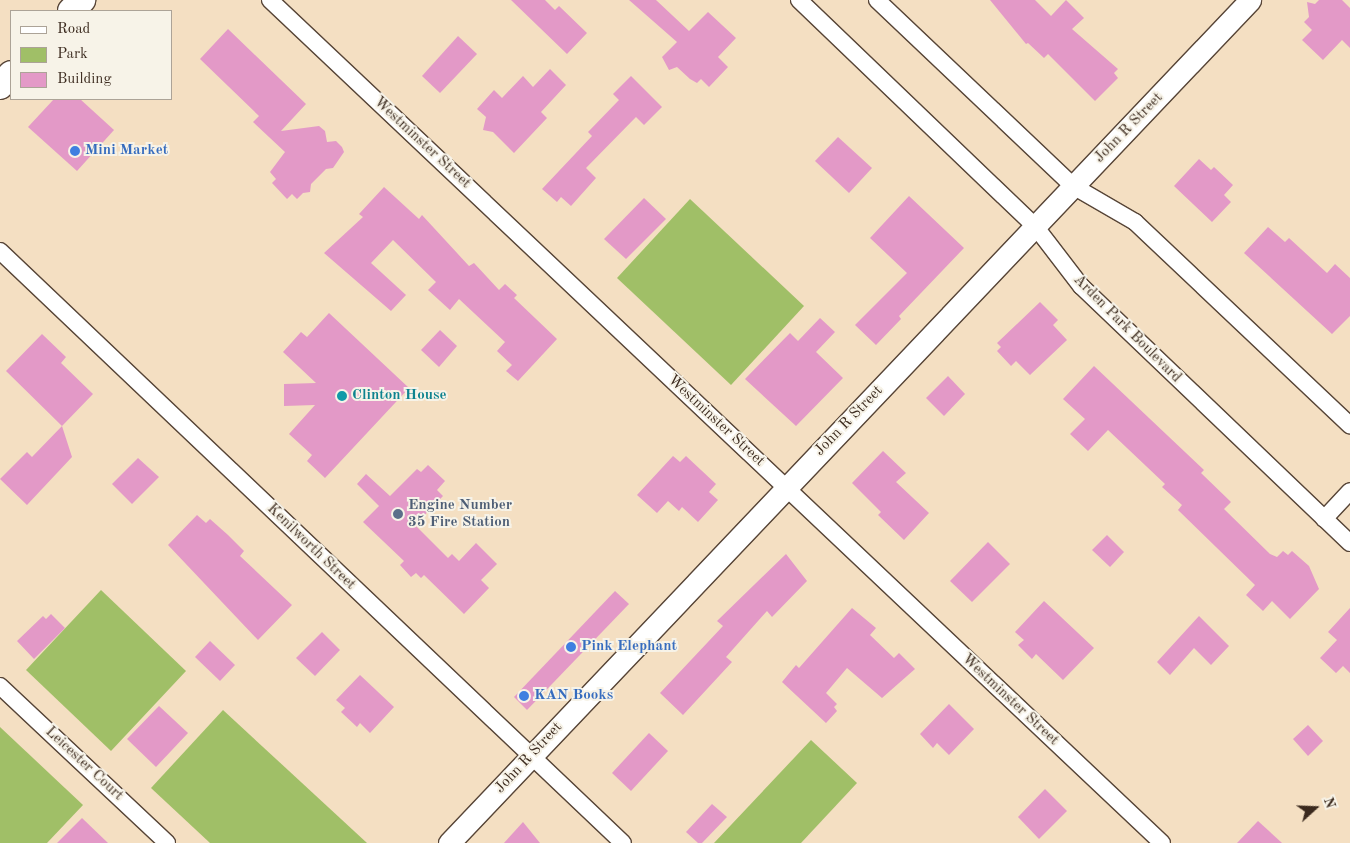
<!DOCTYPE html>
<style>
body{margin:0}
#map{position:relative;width:1350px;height:843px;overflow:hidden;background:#f4dfc2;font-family:"Old Standard TT",serif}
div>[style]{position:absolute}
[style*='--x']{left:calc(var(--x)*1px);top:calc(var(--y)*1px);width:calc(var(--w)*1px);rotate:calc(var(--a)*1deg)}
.green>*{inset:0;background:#a0bf67}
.building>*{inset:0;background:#e399c7}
.roads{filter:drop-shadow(1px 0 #574537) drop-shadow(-1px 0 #574537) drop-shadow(0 1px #574537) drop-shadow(0 -1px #574537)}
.minor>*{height:16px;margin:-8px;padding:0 8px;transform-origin:8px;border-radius:8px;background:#fff}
.tertiary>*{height:21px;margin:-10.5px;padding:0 10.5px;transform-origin:10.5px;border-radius:10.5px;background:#fff}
.primary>*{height:26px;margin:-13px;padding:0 13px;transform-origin:13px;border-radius:13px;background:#fff}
.dots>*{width:14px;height:14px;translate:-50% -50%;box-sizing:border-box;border:2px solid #f7f3e8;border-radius:50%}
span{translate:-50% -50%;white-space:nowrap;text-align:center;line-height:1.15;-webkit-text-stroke:4px #f7f3e8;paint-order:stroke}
.street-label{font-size:15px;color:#3b2a1e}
.shop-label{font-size:15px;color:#366cbe;font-weight:700}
.left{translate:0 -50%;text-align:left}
.culture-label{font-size:15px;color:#0d838f;font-weight:700}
.service-label{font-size:15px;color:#4e5e75;font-weight:700}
.legend{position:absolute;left:10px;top:10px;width:162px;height:90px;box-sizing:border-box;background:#f7f3e8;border:1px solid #aca397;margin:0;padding:6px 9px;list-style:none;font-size:15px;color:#3b2a1e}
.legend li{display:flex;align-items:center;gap:10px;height:25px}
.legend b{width:25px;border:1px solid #aca397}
.north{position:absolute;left:1290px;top:783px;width:50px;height:50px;-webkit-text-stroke:4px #f7f3e8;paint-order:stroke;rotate:70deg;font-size:14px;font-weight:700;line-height:20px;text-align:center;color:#3b2a1e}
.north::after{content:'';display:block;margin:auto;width:18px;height:22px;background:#3b2a1e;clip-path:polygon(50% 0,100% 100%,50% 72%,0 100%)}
</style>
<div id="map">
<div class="green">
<i style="clip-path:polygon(690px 199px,804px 306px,731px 385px,617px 278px)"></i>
<i style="clip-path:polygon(101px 590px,186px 671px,111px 751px,26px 670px)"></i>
<i style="clip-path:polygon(223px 710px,367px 843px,210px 843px,151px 788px)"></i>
<i style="clip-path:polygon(0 727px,83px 805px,47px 843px,0 843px)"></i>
<i style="clip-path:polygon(811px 740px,857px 783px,801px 843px,714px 843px)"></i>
</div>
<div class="building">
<i style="clip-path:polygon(511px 0,545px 0,555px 10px,559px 6px,587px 33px,567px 54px)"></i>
<i style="clip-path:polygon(629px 0,656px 0,689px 31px,708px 12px,736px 38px,718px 57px,728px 67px,709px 87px,701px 79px,697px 83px,690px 79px,677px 67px,669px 70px,662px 57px,677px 42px)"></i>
<i style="clip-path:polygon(990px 0,1035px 0,1051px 16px,1066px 0,1084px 18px,1072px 29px,1118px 69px,1114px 73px,1118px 78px,1095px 101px,1048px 54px,1044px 58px,1028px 43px,1026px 44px)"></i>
<i style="clip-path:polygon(1319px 0,1342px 0,1350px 8px,1350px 48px,1342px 40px,1323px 60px,1302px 40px,1312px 30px,1304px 22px,1309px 17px,1307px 2px,1315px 4px)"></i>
<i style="clip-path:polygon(228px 29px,306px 104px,281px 131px,319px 126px,325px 131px,327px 142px,336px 141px,342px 147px,344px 152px,333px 168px,326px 169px,311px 184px,310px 192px,303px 193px,297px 199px,292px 194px,287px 199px,272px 183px,276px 179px,270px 172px,285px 152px,253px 122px,259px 116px,200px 59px)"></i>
<i style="clip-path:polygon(458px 36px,477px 54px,440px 93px,422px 76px)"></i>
<i style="clip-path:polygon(550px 69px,566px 85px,541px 112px,547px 118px,514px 153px,493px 132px,483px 130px,486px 117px,477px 109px,494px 90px,502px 98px,523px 76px,533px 87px)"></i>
<i style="clip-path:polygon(631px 76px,662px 107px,644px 125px,636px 117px,586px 168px,596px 178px,571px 206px,561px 197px,557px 202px,542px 189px,592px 136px,588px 132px,619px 100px,613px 94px)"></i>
<i style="clip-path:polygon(54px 99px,80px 99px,114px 130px,77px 171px,28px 127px)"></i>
<i style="clip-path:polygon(838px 137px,872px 168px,849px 193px,815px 161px)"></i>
<i style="clip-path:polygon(1199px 159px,1211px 170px,1214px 167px,1233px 185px,1224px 195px,1231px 202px,1212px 222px,1174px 186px)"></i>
<i style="clip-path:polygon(384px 187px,419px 219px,422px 215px,469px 266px,474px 263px,499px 290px,505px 284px,517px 295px,514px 298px,557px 339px,518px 381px,506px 371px,512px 365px,497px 351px,505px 342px,459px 299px,450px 310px,428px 290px,436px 282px,393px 240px,371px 263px,406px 295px,391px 311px,324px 253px,363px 217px,359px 214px)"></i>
<i style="clip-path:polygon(909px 196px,964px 248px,899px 316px,901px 319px,876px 345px,855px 325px,907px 273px,870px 238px)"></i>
<i style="clip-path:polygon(644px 198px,666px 219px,626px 259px,604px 239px)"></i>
<i style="clip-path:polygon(1268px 227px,1285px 242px,1289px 238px,1327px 273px,1335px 264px,1350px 278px,1350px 316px,1332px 334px,1244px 253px)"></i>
<i style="clip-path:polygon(1040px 302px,1058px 320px,1053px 325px,1067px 340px,1030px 375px,1016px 361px,1011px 366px,997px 351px,1001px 347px,997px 343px)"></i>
<i style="clip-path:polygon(329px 313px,409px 388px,325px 478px,307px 461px,312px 455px,289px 434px,315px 405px,284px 406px,284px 384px,316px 383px,283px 352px,301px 332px,307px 337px)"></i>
<i style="clip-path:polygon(820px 318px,835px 332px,816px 352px,843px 378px,796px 426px,745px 379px,790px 333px,798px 341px)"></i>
<i style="clip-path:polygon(440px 330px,457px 346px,439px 367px,421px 350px)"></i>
<i style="clip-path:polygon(42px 334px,66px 357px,61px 363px,93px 394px,62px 426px,6px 371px)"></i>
<i style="clip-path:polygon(1094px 366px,1204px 470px,1201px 473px,1231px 502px,1224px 509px,1270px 554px,1277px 557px,1283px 551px,1288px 555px,1292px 551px,1309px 566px,1319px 589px,1290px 619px,1272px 601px,1263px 611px,1246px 595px,1255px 585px,1178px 510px,1182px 505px,1162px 487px,1165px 484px,1108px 430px,1088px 451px,1070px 434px,1085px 419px,1063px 399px)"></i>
<i style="clip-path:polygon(948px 376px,965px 394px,944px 416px,926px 398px)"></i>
<i style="clip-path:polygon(62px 426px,72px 457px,27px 505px,0 479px,27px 452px,32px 457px)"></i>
<i style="clip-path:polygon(883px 451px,906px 473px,896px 482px,929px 513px,904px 540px,878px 515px,881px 512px,852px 483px)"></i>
<i style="clip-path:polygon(673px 456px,680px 462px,686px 456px,716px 484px,709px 492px,718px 500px,698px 522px,682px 507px,679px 511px,668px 501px,657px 513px,637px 495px)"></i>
<i style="clip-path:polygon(138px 458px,159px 477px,132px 504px,112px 484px)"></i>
<i style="clip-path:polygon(428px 465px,445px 481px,437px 490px,443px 496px,415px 525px,448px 558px,452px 554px,459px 561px,476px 543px,497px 564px,481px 580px,489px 588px,464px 614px,424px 575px,421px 578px,416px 573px,411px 577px,400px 565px,404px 561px,363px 522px,379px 506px,357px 484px,366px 474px,390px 496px,417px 469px,421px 472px)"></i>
<i style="clip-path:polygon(197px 515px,206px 523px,210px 519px,228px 535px,244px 551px,240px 556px,292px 605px,258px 640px,168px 545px)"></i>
<i style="clip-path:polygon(1107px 535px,1124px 552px,1110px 567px,1092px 550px)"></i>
<i style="clip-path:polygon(988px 542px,1010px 564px,972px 602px,950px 581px)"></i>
<i style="clip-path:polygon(786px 554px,807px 581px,772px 617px,767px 611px,726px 657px,732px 662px,683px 715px,660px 693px,723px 626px,717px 621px)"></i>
<i style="clip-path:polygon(615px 591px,629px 604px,527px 710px,514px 697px)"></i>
<i style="clip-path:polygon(1044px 601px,1094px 648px,1063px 680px,1036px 654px,1032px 659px,1018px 645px,1024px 640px,1015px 632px)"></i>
<i style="clip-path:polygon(852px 608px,876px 628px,870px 635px,894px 658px,899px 653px,915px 669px,882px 698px,847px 668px,826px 693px,837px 704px,834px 707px,837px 711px,826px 723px,782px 682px,796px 665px,799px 668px)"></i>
<i style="clip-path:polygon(1350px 608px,1350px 673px,1343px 666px,1336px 673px,1320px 658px,1337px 640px,1328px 632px)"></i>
<i style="clip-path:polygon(51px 614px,65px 628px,34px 659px,17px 641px,43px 616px,46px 619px)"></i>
<i style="clip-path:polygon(1199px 616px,1229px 646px,1211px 665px,1194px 648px,1170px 675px,1157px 662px)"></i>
<i style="clip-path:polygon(322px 632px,340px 650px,315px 676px,296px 658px)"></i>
<i style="clip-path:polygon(210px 641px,235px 665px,220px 681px,195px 657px)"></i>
<i style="clip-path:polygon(360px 675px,394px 707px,370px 733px,360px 723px,357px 727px,341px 712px,345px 708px,336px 700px)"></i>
<i style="clip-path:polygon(949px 704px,974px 729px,949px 755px,937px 743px,933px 748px,920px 734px)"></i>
<i style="clip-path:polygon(159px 706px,188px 733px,156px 767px,127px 739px)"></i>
<i style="clip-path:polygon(1308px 725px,1323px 741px,1308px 756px,1293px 739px)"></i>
<i style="clip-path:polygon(649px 733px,668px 751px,631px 791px,612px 773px)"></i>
<i style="clip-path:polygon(1045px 789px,1067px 811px,1039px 839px,1018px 817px)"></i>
<i style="clip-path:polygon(712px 804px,727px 817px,702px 843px,698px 843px,686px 832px)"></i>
<i style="clip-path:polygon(82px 818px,108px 843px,57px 843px)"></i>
<i style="clip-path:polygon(1258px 821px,1282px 843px,1237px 843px)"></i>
<i style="clip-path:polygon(523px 822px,540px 843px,504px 843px)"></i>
</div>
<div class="roads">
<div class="minor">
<i style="--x:270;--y:0;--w:1227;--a:43.38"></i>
<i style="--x:799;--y:0;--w:327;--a:43.8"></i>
<i style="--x:1035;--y:226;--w:76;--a:52.5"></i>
<i style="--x:1081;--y:286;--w:372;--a:43.7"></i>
<i style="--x:877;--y:0;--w:270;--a:43.5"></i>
<i style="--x:1073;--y:186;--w:72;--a:30.1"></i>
<i style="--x:1135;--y:222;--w:296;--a:43.4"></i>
<i style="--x:0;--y:251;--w:859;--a:43.54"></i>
<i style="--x:1324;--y:519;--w:38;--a:-47"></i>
<i style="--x:0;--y:686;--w:229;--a:43.2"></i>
</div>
<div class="tertiary">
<i style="--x:449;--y:843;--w:1163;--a:-46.46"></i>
</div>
<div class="primary">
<i style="--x:71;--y:11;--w:16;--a:-45"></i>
<i style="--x:0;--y:86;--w:16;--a:-47"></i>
</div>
</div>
<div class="dots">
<i style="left:75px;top:151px;background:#3f7fe0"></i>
<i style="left:342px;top:396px;background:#0f9aa8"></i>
<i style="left:398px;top:514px;background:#5c6f8a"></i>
<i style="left:571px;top:647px;background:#3f7fe0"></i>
<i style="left:524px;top:696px;background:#3f7fe0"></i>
</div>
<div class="street-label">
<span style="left:1129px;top:128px;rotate:-46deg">John R Street</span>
<span style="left:422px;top:143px;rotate:43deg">Westminster Street</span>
<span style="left:1127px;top:329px;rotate:45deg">Arden Park Boulevard</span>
<span style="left:716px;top:421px;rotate:43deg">Westminster Street</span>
<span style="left:849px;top:421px;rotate:-46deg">John R Street</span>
<span style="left:311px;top:547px;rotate:44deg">Kenilworth Street</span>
<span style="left:1010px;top:700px;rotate:43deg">Westminster Street</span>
<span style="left:529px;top:758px;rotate:-47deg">John R Street</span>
<span style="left:84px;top:764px;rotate:43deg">Leicester Court</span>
</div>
<div class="shop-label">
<span class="left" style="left:85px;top:151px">Mini Market</span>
<span class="left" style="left:581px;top:647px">Pink Elephant</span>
<span class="left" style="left:534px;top:696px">KAN Books</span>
</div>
<div class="culture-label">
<span class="left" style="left:352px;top:396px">Clinton House</span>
</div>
<div class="service-label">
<span class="left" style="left:408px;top:514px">Engine Number<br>35 Fire Station</span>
</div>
<ul class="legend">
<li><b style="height:6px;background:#fff"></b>Road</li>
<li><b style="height:14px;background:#a0bf67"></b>Park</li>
<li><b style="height:14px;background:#e399c7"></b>Building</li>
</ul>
<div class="north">N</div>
</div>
